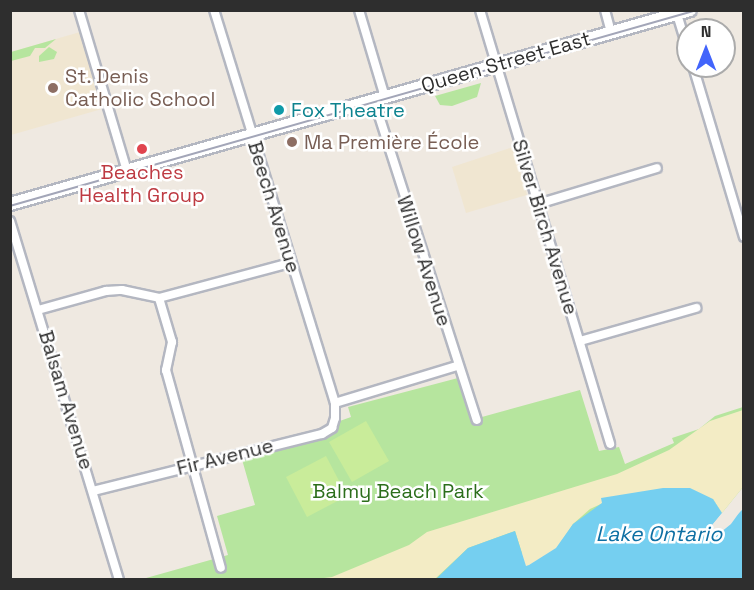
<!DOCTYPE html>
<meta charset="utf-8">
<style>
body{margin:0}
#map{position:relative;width:754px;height:590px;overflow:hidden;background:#efe9e1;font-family:"Space Grotesk",sans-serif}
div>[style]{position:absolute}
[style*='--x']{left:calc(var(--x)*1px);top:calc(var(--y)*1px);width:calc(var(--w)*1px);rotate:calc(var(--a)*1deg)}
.education>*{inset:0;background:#f0e6d1}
.green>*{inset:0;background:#b6e59e}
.sand>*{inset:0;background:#f3ecc5}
.pitch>*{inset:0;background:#c9ec9a}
.water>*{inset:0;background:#75cff0}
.pier>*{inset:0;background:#efe9e1}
.roads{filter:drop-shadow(2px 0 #b4b7c1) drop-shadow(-2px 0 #b4b7c1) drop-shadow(0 2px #b4b7c1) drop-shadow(0 -2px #b4b7c1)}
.minor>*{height:8px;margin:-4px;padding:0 4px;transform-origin:4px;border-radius:4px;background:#fff}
.secondary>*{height:12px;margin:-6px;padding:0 6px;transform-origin:6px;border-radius:6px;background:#fff}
.tram>*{height:1.5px;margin:-0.75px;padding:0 0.75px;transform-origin:0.75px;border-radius:0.75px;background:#a3a6b8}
.dots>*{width:16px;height:16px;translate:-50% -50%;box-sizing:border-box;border:3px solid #fff;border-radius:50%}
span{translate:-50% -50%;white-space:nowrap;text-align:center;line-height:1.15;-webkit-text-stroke:5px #fff;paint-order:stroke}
.street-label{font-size:20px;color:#2e2e2e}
.education-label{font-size:20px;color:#785e54}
.left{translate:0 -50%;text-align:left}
.culture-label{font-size:20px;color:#0d838f}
.health-label{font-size:20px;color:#be3a42}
.park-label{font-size:20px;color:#2c6e1b}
.water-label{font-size:21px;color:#0d6fa3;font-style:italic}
.frame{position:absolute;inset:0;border:12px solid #2e2e2e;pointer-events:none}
.north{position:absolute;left:676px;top:18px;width:60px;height:60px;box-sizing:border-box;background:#fff;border:2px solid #ababab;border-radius:50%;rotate:0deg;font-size:16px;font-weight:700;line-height:24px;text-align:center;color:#2e2e2e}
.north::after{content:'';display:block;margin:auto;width:21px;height:27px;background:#4264fb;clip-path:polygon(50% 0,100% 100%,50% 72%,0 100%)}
</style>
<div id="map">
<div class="education">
<i style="clip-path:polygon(80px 32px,102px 109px,11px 135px,11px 52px)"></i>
<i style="clip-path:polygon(513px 147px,527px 195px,466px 213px,452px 167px)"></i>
</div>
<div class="green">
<i style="clip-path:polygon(56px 39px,45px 48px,35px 48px,30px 56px,11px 61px,11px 52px)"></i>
<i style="clip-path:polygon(49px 47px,57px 52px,54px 59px,39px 62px,39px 56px)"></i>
<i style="clip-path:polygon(481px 83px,477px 97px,452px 106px,440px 105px,435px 96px)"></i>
<i style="clip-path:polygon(458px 378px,471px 420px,580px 390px,599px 451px,619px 447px,625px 464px,674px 443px,672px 438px,699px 429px,715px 416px,743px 407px,743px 487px,722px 513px,713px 499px,435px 579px,139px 580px,228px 555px,217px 516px,255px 505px,241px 456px,351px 417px,348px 407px)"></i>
</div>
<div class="sand">
<i style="clip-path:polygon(743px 410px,743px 487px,722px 513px,713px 499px,603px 503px,590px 509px,573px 524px,557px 548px,529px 565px,526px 566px,515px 531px,468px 548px,435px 579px,308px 580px,332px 577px,409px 545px,427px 532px,617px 474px,669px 450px,710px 421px)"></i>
</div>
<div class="pitch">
<i style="clip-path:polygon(366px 421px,389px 461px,352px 482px,329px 442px)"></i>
<i style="clip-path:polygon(326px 456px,347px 496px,307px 517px,286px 477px)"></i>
</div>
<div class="water">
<i style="clip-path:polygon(663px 488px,690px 488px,713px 499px,722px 513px,704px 535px,705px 540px,710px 541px,743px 509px,743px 579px,435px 580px,468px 548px,515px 531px,526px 566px,529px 565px,556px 548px,573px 524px,602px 503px,601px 498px)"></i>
</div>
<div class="pier">
<i style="clip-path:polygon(744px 506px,731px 524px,710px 541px,705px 540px,704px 535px,724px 511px,707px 538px)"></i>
</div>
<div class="roads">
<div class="minor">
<i style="--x:79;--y:10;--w:168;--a:73.4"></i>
<i style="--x:359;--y:10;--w:91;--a:73.4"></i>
<i style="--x:480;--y:10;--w:453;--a:73.3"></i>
<i style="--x:605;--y:10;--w:24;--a:75"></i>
<i style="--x:677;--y:14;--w:38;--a:73"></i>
<i style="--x:693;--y:66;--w:178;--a:73.4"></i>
<i style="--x:374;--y:100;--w:336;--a:72.2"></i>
<i style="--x:538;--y:204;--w:124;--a:-16.8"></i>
<i style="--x:10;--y:221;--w:375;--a:73.1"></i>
<i style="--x:159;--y:298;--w:46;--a:73.5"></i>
<i style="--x:172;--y:342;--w:29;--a:102"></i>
<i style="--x:166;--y:370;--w:205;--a:74.5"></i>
<i style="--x:38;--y:310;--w:71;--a:-15.6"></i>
<i style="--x:106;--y:291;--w:16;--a:-4"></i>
<i style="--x:122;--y:290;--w:38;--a:12"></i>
<i style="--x:159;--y:298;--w:136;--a:-15"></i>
<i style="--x:580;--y:341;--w:121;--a:-15.9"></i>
<i style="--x:335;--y:403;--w:127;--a:-16.9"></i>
<i style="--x:93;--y:491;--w:236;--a:-14"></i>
<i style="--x:322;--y:434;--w:12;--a:-31"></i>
<i style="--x:332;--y:428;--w:10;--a:-73"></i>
<i style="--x:335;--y:418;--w:15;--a:-90"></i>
<i style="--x:335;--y:403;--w:411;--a:-107.1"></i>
</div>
<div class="secondary">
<i style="--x:10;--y:204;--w:707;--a:-15.92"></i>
</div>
</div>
<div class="tram">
<i style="--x:10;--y:206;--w:714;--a:-15.92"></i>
</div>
<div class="dots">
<i style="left:53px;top:88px;background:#8d6e63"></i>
<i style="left:279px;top:110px;background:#0f9aa8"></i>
<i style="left:292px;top:142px;background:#8d6e63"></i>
<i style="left:142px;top:149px;background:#e0444e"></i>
</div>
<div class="street-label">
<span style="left:506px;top:62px;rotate:-16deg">Queen Street East</span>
<span style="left:274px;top:207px;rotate:73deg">Beech Avenue</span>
<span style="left:545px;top:227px;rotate:73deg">Silver Birch Avenue</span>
<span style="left:424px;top:261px;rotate:72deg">Willow Avenue</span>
<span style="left:66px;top:400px;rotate:73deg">Balsam Avenue</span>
<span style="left:225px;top:457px;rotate:-14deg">Fir Avenue</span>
</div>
<div class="education-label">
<span class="left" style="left:65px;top:88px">St. Denis<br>Catholic School</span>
<span class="left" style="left:304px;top:142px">Ma Première École</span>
</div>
<div class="culture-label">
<span class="left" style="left:291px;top:110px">Fox Theatre</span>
</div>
<div class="health-label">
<span style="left:142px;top:184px">Beaches<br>Health Group</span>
</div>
<div class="park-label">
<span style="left:398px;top:491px">Balmy Beach Park</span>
</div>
<div class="water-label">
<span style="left:659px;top:534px">Lake Ontario</span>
</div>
<div class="frame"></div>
<div class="north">N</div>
</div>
